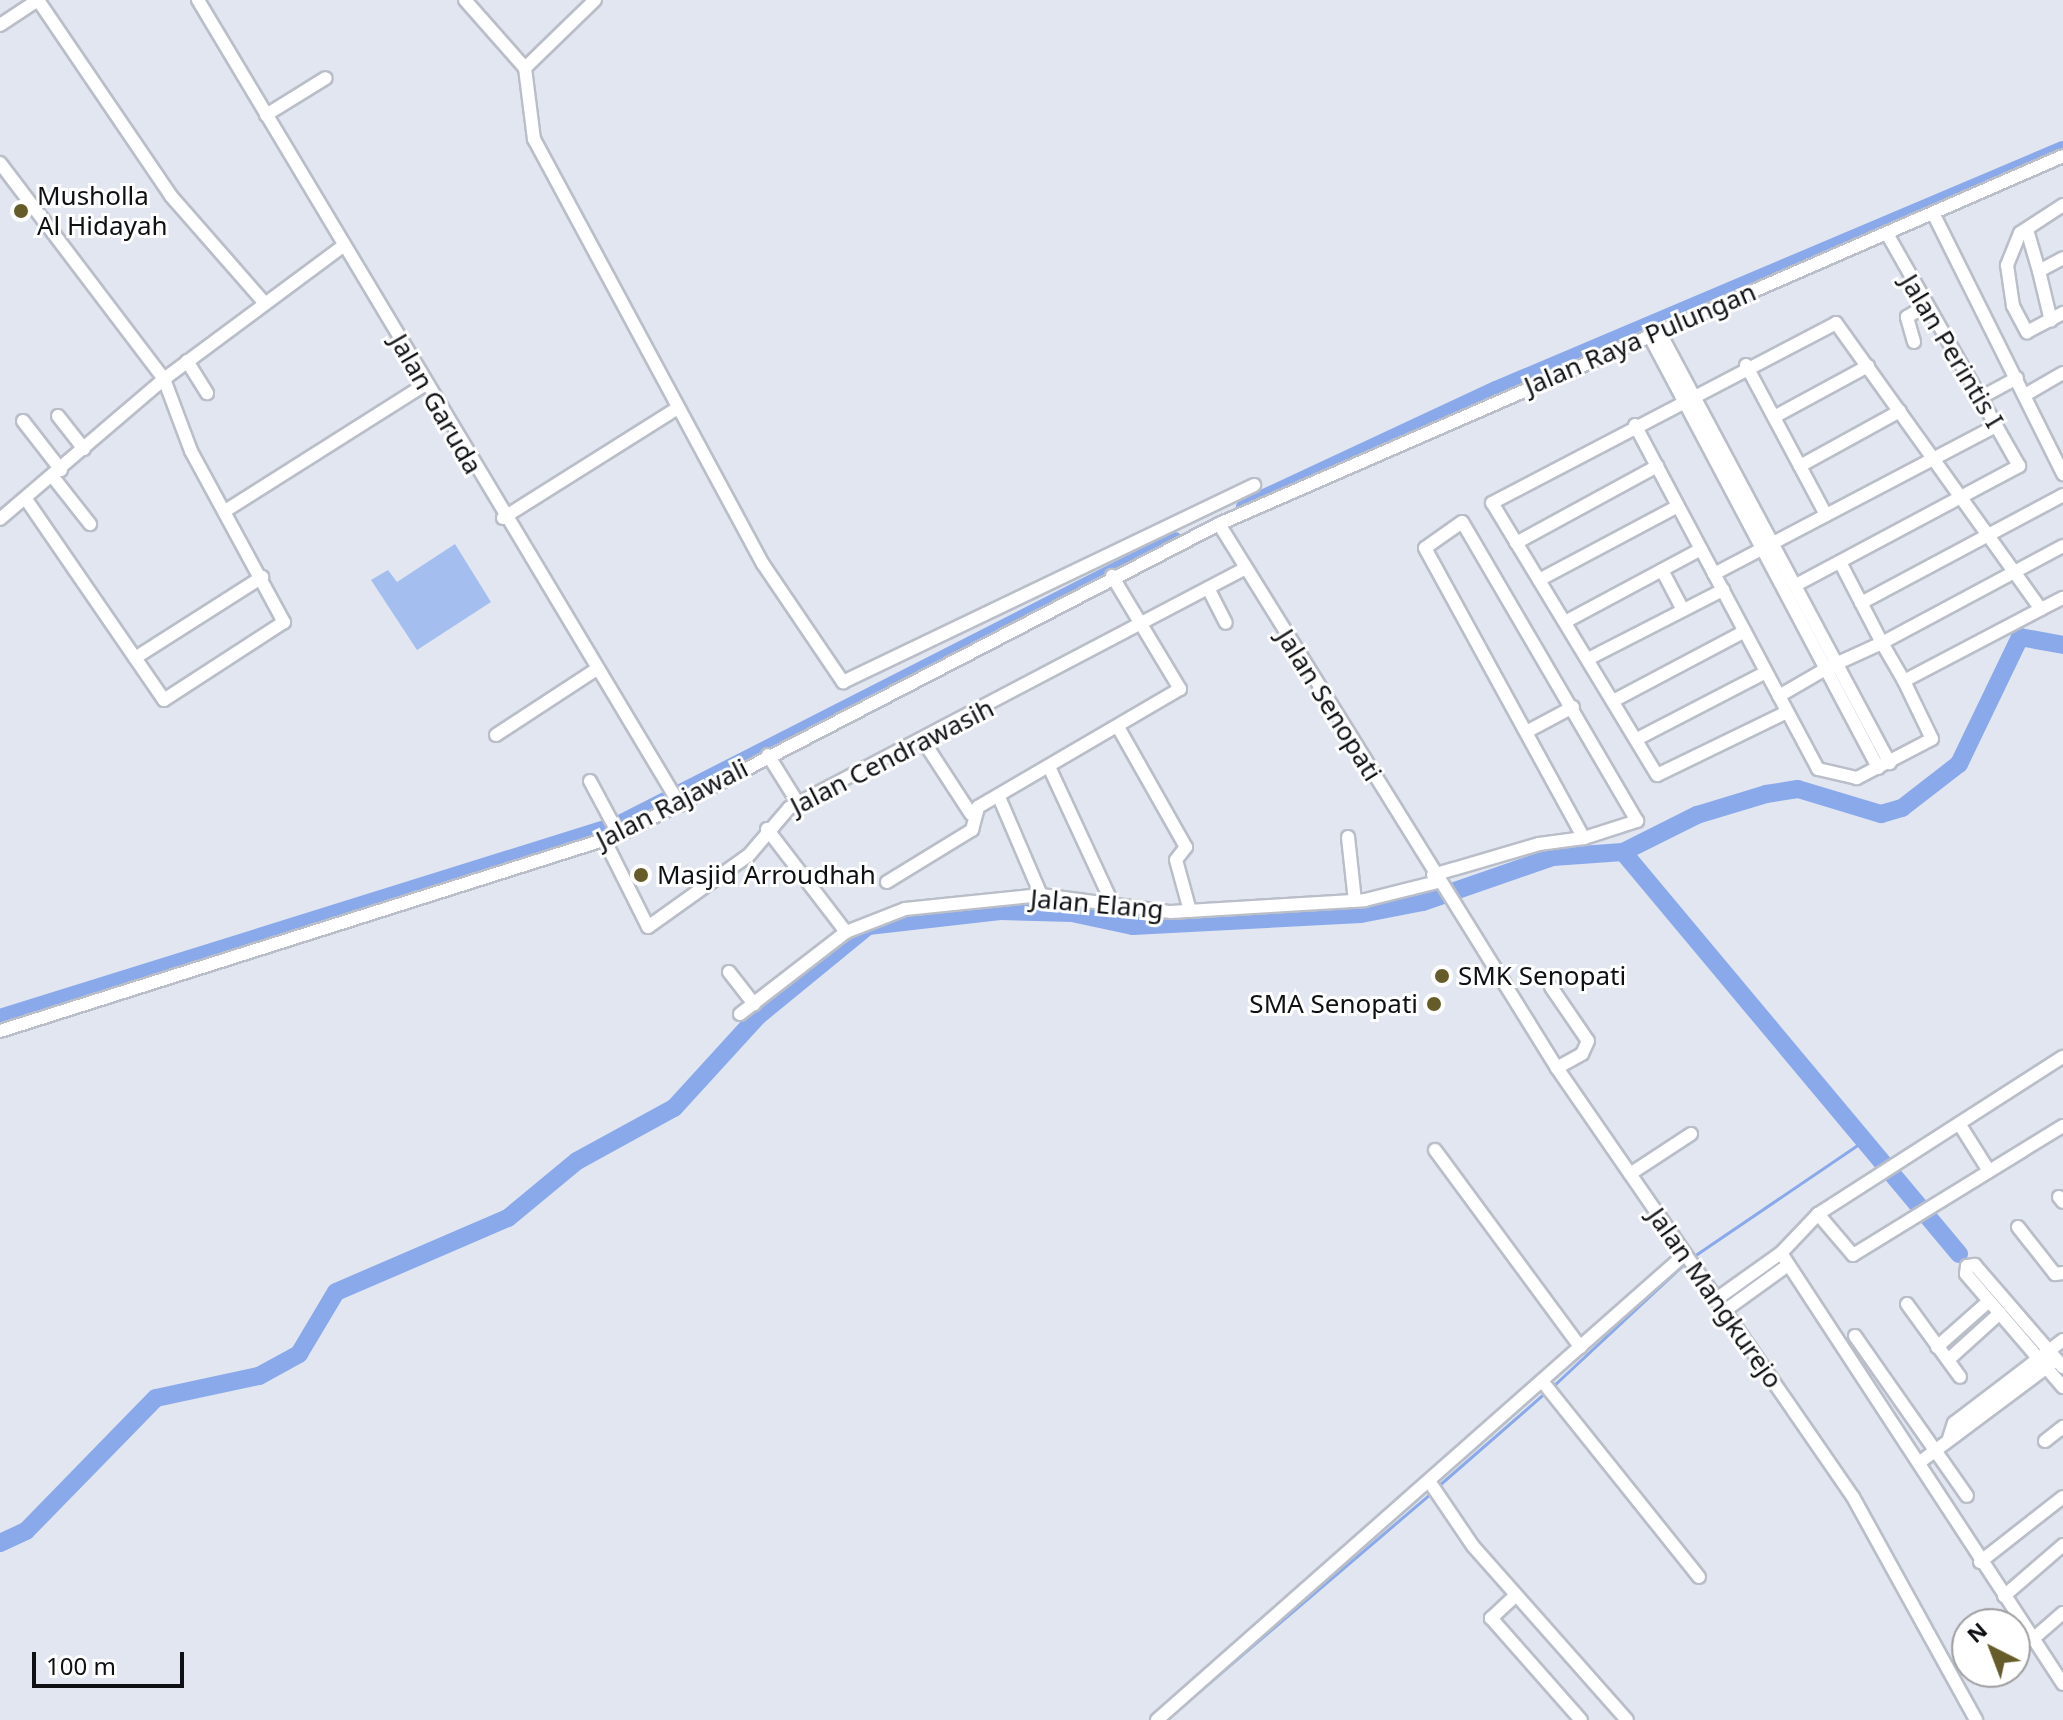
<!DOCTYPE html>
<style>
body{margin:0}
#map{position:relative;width:2063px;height:1720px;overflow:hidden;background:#e1e6f0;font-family:"Noto Sans",sans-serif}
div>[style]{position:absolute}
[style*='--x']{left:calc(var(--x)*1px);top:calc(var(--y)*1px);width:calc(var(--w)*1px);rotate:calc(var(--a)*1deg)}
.green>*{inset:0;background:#a5bef0}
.stream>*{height:3px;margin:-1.5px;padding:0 1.5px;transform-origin:1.5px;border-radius:1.5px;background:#8aa9eb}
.river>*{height:18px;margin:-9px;padding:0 9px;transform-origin:9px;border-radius:9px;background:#8aa9eb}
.roads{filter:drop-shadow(2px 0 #b9bec8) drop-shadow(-2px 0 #b9bec8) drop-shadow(0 2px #b9bec8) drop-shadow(0 -2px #b9bec8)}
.minor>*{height:12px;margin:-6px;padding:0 6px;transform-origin:6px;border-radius:6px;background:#fff}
.dots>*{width:22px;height:22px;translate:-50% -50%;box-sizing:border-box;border:4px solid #fff;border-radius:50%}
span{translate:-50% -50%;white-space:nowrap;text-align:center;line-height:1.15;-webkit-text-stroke:6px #fff;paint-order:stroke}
.poi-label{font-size:26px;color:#0e1013}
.left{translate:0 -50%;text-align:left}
.right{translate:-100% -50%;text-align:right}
.street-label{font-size:26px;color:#0e1013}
.north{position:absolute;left:1951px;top:1608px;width:80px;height:80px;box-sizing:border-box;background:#fff;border:2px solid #9f9fa1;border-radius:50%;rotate:318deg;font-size:22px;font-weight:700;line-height:32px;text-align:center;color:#0e1013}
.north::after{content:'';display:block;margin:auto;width:28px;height:36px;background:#665c29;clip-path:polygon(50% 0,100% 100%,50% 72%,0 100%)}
.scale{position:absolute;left:32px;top:1652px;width:152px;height:36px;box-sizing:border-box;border:4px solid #0e1013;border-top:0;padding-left:10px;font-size:24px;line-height:28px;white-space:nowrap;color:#0e1013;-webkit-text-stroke:6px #fff;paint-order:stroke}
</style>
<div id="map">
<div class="green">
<i style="clip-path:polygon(455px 544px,491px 602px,417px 650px,371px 580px,388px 570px,397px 582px)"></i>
</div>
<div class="stream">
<i style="--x:1691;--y:1258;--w:207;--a:-34.2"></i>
<i style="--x:1553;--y:1386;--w:180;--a:-43"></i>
<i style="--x:1438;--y:1486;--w:145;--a:-41.1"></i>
<i style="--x:1198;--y:1692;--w:309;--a:-40.5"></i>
</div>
<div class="river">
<i style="--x:1245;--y:507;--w:277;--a:-25"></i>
<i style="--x:1496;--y:390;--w:616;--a:-22.94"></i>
<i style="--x:1623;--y:852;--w:524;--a:50.11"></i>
<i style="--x:0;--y:1018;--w:647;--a:-17.34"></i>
<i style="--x:618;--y:825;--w:625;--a:-27.02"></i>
<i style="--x:0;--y:1543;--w:29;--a:-25"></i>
<i style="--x:26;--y:1531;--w:186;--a:-45.7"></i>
<i style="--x:156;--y:1398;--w:105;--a:-12.1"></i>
<i style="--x:259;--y:1376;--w:46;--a:-28.8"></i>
<i style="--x:299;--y:1354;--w:72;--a:-59.2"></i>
<i style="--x:336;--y:1292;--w:187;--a:-23.3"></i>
<i style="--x:508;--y:1218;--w:89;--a:-39.6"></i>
<i style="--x:577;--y:1161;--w:111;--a:-28.7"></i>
<i style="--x:674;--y:1108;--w:125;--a:-47.6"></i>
<i style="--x:758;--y:1016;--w:142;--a:-39.3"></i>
<i style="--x:868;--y:926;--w:133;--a:-6.5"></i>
<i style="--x:1000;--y:911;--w:72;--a:1.6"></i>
<i style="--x:1072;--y:913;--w:62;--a:12"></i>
<i style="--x:1133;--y:926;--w:228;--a:-3"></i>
<i style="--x:1361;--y:914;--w:63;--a:-11"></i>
<i style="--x:1423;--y:902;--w:138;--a:-19.1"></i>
<i style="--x:1553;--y:857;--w:70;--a:-4.1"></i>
<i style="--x:1623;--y:852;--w:83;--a:-26.6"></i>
<i style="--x:1697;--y:815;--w:72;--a:-16.9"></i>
<i style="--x:1766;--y:794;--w:32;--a:-9"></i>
<i style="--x:1798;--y:789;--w:87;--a:16.8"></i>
<i style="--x:1881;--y:814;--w:22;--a:-16"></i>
<i style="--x:1902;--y:808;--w:72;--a:-37.7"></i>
<i style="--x:1959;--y:764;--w:141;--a:-64.3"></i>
<i style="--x:2020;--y:637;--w:44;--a:10.5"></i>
</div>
<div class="roads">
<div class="minor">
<i style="--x:38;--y:0;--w:237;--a:55.8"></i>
<i style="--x:171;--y:196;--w:140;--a:48.8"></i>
<i style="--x:198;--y:0;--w:938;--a:59.09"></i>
<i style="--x:465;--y:0;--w:91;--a:48.6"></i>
<i style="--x:595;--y:0;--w:98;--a:135.8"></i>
<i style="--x:525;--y:68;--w:72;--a:82.8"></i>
<i style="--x:534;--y:139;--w:483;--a:61.7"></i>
<i style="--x:763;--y:564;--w:143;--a:55.9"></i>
<i style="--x:843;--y:682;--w:456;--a:-25.6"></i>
<i style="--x:0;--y:25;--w:45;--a:-33.3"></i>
<i style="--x:266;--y:115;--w:70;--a:-31.7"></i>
<i style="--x:0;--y:163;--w:271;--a:52.8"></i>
<i style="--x:164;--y:379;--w:77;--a:69.4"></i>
<i style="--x:191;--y:451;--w:195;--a:61.5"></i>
<i style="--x:284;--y:622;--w:143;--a:147"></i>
<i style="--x:164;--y:700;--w:244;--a:-124.5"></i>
<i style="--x:2063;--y:205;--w:51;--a:146.9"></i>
<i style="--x:2020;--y:233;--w:35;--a:112"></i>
<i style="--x:2007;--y:265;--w:41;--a:81.7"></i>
<i style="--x:2013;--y:306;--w:30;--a:62"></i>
<i style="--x:2027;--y:332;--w:41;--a:-27.8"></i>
<i style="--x:1933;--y:213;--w:292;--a:63.5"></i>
<i style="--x:2027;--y:230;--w:43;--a:73.7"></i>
<i style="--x:2039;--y:271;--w:27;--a:-28"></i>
<i style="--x:2039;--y:271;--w:51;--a:76.5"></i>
<i style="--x:1659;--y:331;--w:490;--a:61.9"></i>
<i style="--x:1649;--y:335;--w:490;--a:62.1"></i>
<i style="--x:1914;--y:342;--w:26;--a:-106"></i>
<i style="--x:1907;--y:317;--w:23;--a:-31"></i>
<i style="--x:187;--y:361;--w:38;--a:58"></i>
<i style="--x:1746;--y:365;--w:170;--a:61.9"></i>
<i style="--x:2025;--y:395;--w:44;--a:-30.1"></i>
<i style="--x:1980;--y:398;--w:42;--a:-28.4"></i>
<i style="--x:58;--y:416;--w:42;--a:51.8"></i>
<i style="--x:1774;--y:417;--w:107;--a:-28.5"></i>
<i style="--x:23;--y:421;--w:62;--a:52.2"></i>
<i style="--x:1635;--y:425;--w:307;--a:62"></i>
<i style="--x:1800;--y:466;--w:114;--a:-28.8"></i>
<i style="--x:53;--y:477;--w:60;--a:51.8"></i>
<i style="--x:225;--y:511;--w:236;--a:-32.3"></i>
<i style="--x:503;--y:518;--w:207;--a:-32.2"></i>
<i style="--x:0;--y:519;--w:216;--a:-40.5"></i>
<i style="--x:164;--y:379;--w:223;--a:-36.6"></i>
<i style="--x:1219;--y:524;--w:640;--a:58.15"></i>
<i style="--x:1557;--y:1068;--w:521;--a:55.4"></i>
<i style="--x:1853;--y:1497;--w:255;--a:61.1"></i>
<i style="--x:1516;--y:543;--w:161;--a:-28.6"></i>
<i style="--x:1840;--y:562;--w:91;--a:62.6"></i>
<i style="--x:1882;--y:643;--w:44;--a:59.9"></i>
<i style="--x:1904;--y:681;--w:64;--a:64.2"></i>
<i style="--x:1932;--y:739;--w:85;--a:152.5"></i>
<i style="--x:1857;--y:778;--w:40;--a:-167"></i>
<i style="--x:1818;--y:769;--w:83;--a:-118.1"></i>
<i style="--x:1779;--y:696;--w:58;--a:-30.1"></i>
<i style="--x:1829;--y:667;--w:58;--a:-24.4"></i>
<i style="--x:1882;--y:643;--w:205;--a:-28.2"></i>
<i style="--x:1662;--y:570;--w:45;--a:62.3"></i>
<i style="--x:1714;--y:574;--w:318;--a:-27.7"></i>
<i style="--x:1539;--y:580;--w:157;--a:-28"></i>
<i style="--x:1796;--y:585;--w:253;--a:-28.1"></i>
<i style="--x:2019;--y:466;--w:267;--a:-119.6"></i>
<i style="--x:1208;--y:588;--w:39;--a:63"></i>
<i style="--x:1861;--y:603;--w:229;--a:-28.1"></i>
<i style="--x:1565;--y:622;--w:154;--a:-28.2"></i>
<i style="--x:135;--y:658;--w:151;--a:-32.5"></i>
<i style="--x:1588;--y:659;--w:152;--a:-27.1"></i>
<i style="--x:1904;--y:681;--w:155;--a:-27.7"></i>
<i style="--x:1613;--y:701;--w:149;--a:-27.9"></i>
<i style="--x:1787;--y:712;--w:144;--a:154.1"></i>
<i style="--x:1657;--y:775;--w:318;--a:-121.2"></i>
<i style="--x:1492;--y:503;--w:388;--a:-27.6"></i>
<i style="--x:1836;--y:323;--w:352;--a:54.4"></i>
<i style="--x:2041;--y:609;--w:25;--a:-27"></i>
<i style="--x:1118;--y:727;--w:138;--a:60.5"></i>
<i style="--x:1186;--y:847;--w:16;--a:128"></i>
<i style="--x:1176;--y:860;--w:53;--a:74.6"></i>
<i style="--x:1528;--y:731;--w:51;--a:-28.1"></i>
<i style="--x:496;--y:735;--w:121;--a:-33.2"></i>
<i style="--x:1637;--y:739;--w:145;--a:-27.4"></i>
<i style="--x:924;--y:742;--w:86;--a:56.9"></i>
<i style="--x:768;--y:755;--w:57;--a:58"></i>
<i style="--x:1050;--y:769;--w:154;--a:65.1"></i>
<i style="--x:590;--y:781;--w:61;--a:61.8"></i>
<i style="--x:999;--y:797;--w:107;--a:66.8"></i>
<i style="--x:767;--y:829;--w:130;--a:52.5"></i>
<i style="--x:1348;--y:837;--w:64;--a:83.8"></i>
<i style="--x:605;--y:841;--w:96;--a:63.4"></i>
<i style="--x:648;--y:927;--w:124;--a:-35.5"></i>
<i style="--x:749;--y:855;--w:62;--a:-49.6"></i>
<i style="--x:789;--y:808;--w:514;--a:-27.71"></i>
<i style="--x:1433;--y:875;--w:110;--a:-16.3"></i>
<i style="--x:1539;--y:844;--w:45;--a:-7.6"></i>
<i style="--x:1584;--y:838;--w:56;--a:-17.8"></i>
<i style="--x:1637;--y:821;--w:346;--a:-120.3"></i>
<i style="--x:1462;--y:522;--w:45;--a:144.9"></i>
<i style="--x:1425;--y:548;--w:331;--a:61.3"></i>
<i style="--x:887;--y:882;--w:100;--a:-31.5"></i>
<i style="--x:972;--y:830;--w:24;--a:-75"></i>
<i style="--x:978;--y:807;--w:234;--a:-30.3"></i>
<i style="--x:1180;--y:689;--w:132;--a:-121"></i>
<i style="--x:729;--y:972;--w:41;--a:52"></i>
<i style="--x:1551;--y:987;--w:65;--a:55.6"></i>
<i style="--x:1588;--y:1041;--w:14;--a:115"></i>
<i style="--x:1582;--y:1054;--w:29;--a:151"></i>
<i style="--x:740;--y:1014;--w:134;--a:-37.7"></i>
<i style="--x:846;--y:932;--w:63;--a:-21.3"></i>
<i style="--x:905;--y:909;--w:137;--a:-5.9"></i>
<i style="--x:1041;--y:895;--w:131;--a:7.5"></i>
<i style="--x:1171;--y:912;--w:194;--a:-3.5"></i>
<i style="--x:1365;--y:900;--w:74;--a:-14"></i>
<i style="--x:0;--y:1031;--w:649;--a:-17.57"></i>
<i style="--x:619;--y:835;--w:676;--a:-27.4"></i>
<i style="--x:1219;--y:524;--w:921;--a:-23.56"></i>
<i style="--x:1960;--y:1125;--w:54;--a:57.8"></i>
<i style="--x:1435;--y:1150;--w:245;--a:53.6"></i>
<i style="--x:1630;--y:1174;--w:73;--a:-33.3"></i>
<i style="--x:2059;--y:1197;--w:6;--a:51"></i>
<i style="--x:1818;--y:1214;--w:54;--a:49.5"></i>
<i style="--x:1853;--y:1255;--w:246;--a:-31.6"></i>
<i style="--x:2018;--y:1227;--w:60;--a:51.8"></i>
<i style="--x:2055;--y:1274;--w:8;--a:-7"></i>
<i style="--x:1781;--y:1253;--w:515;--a:56.8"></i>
<i style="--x:1715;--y:1300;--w:81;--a:-35.5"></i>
<i style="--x:1781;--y:1253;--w:54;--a:-46.5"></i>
<i style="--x:1818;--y:1214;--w:291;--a:-32.7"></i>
<i style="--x:1907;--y:1304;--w:90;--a:54"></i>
<i style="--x:1723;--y:1312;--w:80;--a:-35.9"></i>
<i style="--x:1855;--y:1336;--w:195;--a:55"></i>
<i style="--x:1937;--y:1347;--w:69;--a:-41.5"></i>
<i style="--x:1948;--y:1360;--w:70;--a:-42.1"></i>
<i style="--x:2063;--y:1367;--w:135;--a:-130.8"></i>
<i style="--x:1975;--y:1265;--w:8;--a:173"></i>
<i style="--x:1967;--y:1266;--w:8;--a:97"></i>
<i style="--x:1966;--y:1274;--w:149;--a:49.4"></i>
<i style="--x:1542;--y:1381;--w:251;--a:51.3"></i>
<i style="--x:1949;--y:1438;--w:16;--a:-72"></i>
<i style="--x:1954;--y:1423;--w:137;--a:-37.3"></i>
<i style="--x:2045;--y:1441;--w:23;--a:-38"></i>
<i style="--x:1920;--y:1462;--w:164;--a:-36.8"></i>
<i style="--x:1429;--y:1481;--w:78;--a:55.9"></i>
<i style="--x:1473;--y:1546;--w:232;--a:48.5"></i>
<i style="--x:1980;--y:1562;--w:105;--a:-38.1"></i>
<i style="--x:1515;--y:1596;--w:33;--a:137"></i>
<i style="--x:1491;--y:1618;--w:136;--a:48.6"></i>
<i style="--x:2004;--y:1596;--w:78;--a:-40.8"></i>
<i style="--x:2034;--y:1638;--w:38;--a:-41"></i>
<i style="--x:1157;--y:1720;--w:703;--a:-41.42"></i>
</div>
</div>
<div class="dots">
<i style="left:21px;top:211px;background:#665c29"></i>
<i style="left:641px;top:875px;background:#665c29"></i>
<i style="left:1442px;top:976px;background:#665c29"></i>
<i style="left:1434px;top:1004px;background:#665c29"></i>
</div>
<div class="poi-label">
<span class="left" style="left:37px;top:211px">Musholla<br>Al Hidayah</span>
<span class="left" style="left:657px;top:875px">Masjid Arroudhah</span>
<span class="left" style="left:1458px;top:976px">SMK Senopati</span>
<span class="right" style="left:1418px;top:1004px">SMA Senopati</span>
</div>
<div class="street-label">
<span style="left:1640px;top:339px;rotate:-23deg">Jalan Raya Pulungan</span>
<span style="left:1952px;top:351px;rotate:59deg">Jalan Perintis I</span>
<span style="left:436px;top:404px;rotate:60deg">Jalan Garuda</span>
<span style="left:1329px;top:705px;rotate:58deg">Jalan Senopati</span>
<span style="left:892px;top:757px;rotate:-27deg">Jalan Cendrawasih</span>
<span style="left:672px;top:804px;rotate:-27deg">Jalan Rajawali</span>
<span style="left:1097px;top:904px;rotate:5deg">Jalan Elang</span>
<span style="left:1715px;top:1298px;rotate:55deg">Jalan Mangkurejo</span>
</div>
<div class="north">N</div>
<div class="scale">100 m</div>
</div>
